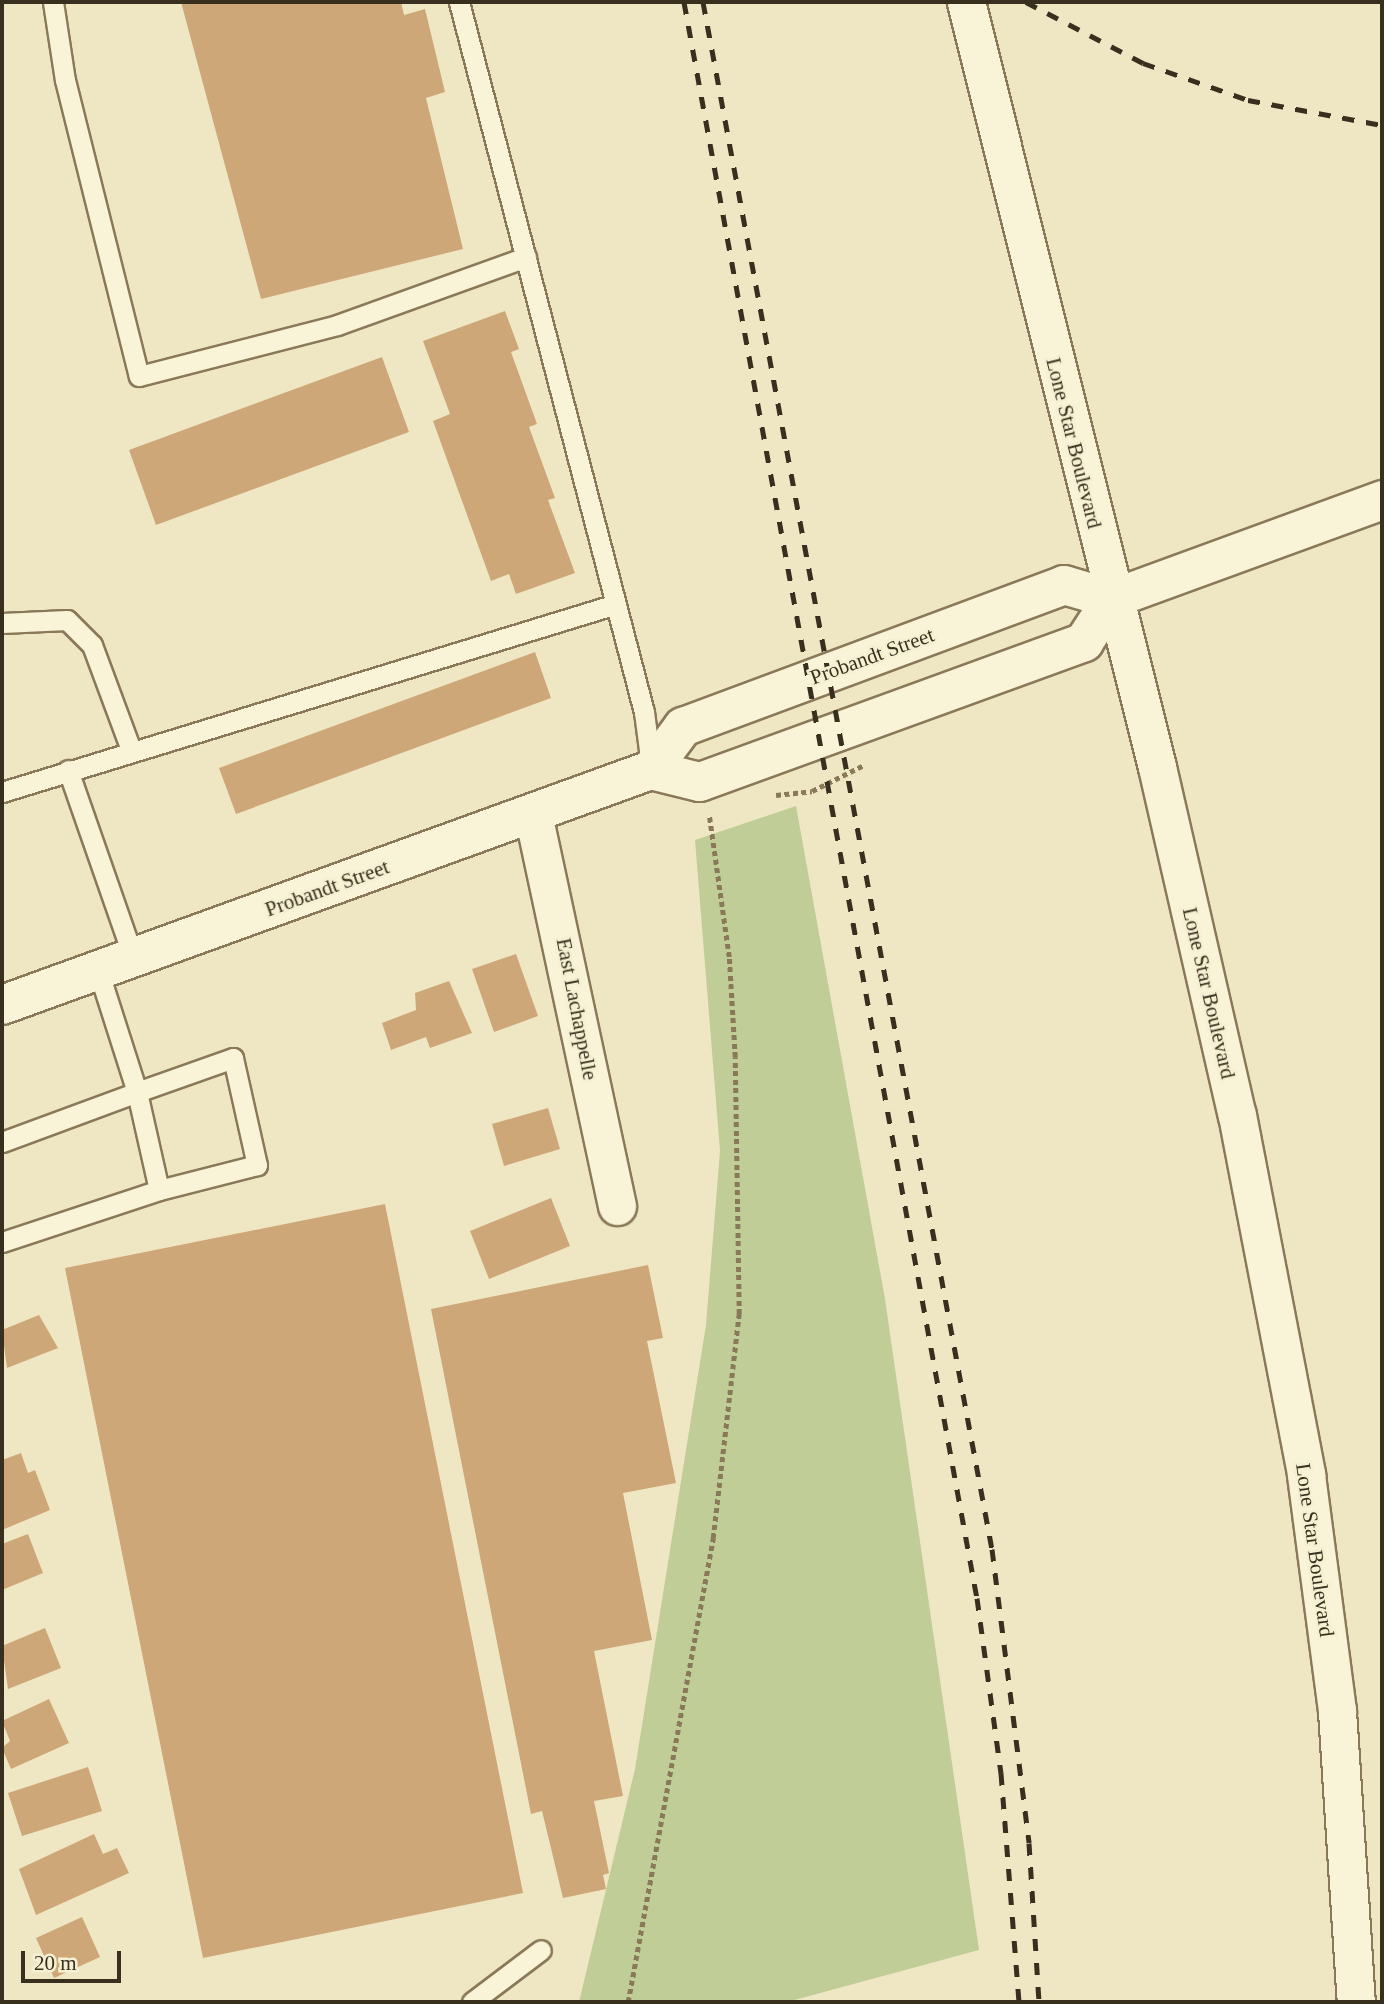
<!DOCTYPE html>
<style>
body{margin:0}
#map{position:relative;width:1384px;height:2004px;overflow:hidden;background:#efe7c3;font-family:Georgia,serif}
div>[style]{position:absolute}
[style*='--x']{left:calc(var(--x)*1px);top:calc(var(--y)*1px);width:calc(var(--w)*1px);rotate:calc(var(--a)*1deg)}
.green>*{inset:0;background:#c0cd97}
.building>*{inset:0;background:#cea778}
.path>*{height:4.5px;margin-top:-2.25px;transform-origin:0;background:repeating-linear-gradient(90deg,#8a7959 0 5px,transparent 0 8.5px)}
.roads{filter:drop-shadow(2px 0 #8a7959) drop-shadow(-2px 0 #8a7959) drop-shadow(0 2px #8a7959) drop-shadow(0 -2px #8a7959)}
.lane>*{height:19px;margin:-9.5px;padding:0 9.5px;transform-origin:9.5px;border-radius:9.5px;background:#f9f3d7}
.street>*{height:37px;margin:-18.5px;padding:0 18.5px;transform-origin:18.5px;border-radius:18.5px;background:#f9f3d7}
.secondary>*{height:38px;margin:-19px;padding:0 19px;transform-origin:19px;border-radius:19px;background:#f9f3d7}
.rail>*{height:5px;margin-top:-2.5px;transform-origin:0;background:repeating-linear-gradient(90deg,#392f1e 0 12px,transparent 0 24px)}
span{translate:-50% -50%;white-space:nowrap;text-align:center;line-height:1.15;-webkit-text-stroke:5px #f6f0d3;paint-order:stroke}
.street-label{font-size:21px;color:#392f1e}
.frame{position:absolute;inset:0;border:4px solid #392f1e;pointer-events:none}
.scale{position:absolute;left:21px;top:1951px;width:100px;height:32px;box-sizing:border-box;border:4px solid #392f1e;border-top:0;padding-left:9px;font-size:21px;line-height:24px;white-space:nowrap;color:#392f1e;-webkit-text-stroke:5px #f6f0d3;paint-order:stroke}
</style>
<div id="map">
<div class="green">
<i style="clip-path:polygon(796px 806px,885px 1299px,979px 1950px,787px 2002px,579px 2002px,635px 1769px,706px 1325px,720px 1151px,695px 840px)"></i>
</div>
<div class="building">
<i style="clip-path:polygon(181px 2px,401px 2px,404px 15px,425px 9px,445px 92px,426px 98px,463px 249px,261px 299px)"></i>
<i style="clip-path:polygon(505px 311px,519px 349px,511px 352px,537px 424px,529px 427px,555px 498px,548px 500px,575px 573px,516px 594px,509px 574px,491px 581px,433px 421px,450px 414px,423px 341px)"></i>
<i style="clip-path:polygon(382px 357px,409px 432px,156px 525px,129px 450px)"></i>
<i style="clip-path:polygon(535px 652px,551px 698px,236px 814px,219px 768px)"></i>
<i style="clip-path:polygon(516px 954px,538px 1016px,494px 1032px,472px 969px)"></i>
<i style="clip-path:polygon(449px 981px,472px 1033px,430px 1048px,426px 1037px,391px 1050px,382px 1023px,416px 1010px,415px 993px)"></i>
<i style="clip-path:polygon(548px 1108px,560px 1149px,504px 1166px,492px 1124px)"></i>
<i style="clip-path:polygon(551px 1198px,570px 1246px,489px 1279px,470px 1231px)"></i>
<i style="clip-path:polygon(385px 1204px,523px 1893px,203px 1958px,65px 1268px)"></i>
<i style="clip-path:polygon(648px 1265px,663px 1338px,647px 1341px,676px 1483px,623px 1493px,652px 1640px,594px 1651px,623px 1796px,594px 1801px,609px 1873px,603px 1875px,606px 1889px,563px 1898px,542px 1811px,531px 1814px,431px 1309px)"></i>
<i style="clip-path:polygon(39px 1315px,58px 1348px,7px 1368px,2px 1330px)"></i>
<i style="clip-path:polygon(21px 1453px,28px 1473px,35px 1470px,50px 1510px,2px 1530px,2px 1460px)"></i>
<i style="clip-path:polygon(28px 1534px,43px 1573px,2px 1590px,2px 1544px)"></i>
<i style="clip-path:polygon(45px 1628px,61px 1668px,8px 1689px,2px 1646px)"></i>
<i style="clip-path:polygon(49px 1699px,69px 1743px,11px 1769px,2px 1748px,10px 1741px,2px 1721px)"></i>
<i style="clip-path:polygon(88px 1767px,102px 1811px,22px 1836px,8px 1793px)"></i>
<i style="clip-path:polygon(94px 1834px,103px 1854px,117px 1848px,129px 1873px,36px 1915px,19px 1869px)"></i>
<i style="clip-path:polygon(82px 1917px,100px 1957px,54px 1978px,36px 1938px)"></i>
</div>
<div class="path">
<i style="--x:776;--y:795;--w:36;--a:-6"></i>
<i style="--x:812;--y:791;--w:58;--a:-26.6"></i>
<i style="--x:628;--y:2002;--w:472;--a:-79.6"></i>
<i style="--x:713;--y:1538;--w:226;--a:-83.4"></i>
<i style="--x:739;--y:1314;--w:257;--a:-90.9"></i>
<i style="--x:735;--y:1057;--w:100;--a:-93.4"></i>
<i style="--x:729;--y:957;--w:143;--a:-98"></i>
</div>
<div class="roads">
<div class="lane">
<i style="--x:53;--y:2;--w:79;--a:81.3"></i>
<i style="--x:65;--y:80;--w:305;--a:76"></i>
<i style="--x:139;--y:376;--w:204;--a:-14.4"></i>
<i style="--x:337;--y:325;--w:201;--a:-19.8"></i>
<i style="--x:459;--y:2;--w:734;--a:75.4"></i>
<i style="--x:644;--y:712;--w:53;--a:82.5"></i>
<i style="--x:2;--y:623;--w:65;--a:-2.6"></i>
<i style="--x:67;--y:620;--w:35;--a:45"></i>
<i style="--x:92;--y:645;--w:112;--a:69.6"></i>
<i style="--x:68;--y:770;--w:198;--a:70.8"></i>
<i style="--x:2;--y:792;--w:642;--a:-17.02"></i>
<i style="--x:2;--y:1142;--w:144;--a:-20.3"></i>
<i style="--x:137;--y:1092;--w:128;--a:-107.7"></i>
<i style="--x:2;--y:1242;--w:165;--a:-18.3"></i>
<i style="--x:159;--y:1190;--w:100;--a:-102.7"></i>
<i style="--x:137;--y:1092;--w:102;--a:-19.5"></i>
<i style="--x:233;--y:1058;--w:110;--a:77.4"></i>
<i style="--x:257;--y:1165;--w:101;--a:165.7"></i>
<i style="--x:472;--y:2002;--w:86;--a:-37"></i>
</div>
<div class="street">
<i style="--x:966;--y:2;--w:788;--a:75.98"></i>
<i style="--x:1157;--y:767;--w:357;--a:77.1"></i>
<i style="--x:1237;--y:1115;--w:367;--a:79.1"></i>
<i style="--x:1306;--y:1475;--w:238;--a:82.5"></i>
<i style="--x:1337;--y:1711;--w:292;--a:86.3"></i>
<i style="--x:533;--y:814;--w:401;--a:77.9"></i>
</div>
<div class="secondary">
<i style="--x:651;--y:770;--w:50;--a:13.8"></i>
<i style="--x:700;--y:782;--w:409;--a:-20"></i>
<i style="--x:1084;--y:642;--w:51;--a:-56.9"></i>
<i style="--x:1112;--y:599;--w:288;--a:-20.1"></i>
<i style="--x:2;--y:1005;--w:690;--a:-19.91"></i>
<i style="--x:651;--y:770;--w:54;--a:-53.3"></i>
<i style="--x:683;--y:727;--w:407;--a:-20.4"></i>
<i style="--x:1064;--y:585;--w:50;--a:16.3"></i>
</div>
</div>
<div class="rail">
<i style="--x:684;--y:2;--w:1623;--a:79.6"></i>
<i style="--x:977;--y:1598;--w:177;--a:82.2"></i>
<i style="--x:1001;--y:1773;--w:230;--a:85.5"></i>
<i style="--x:703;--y:2;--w:1574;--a:79.42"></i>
<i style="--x:992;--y:1549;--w:296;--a:82.8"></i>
<i style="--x:1029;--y:1843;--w:159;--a:86.4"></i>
<i style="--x:1026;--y:2;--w:132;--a:27.5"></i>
<i style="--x:1143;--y:63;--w:111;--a:19.4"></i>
<i style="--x:1248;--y:100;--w:136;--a:10.6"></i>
</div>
<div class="street-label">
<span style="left:1074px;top:443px;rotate:76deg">Lone Star Boulevard</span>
<span style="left:872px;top:656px;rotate:-20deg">Probandt Street</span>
<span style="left:327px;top:888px;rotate:-20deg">Probandt Street</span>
<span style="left:1209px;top:993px;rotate:77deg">Lone Star Boulevard</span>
<span style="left:577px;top:1009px;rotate:79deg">East Lachappelle</span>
<span style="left:1315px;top:1550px;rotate:82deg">Lone Star Boulevard</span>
</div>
<div class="frame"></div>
<div class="scale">20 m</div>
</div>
